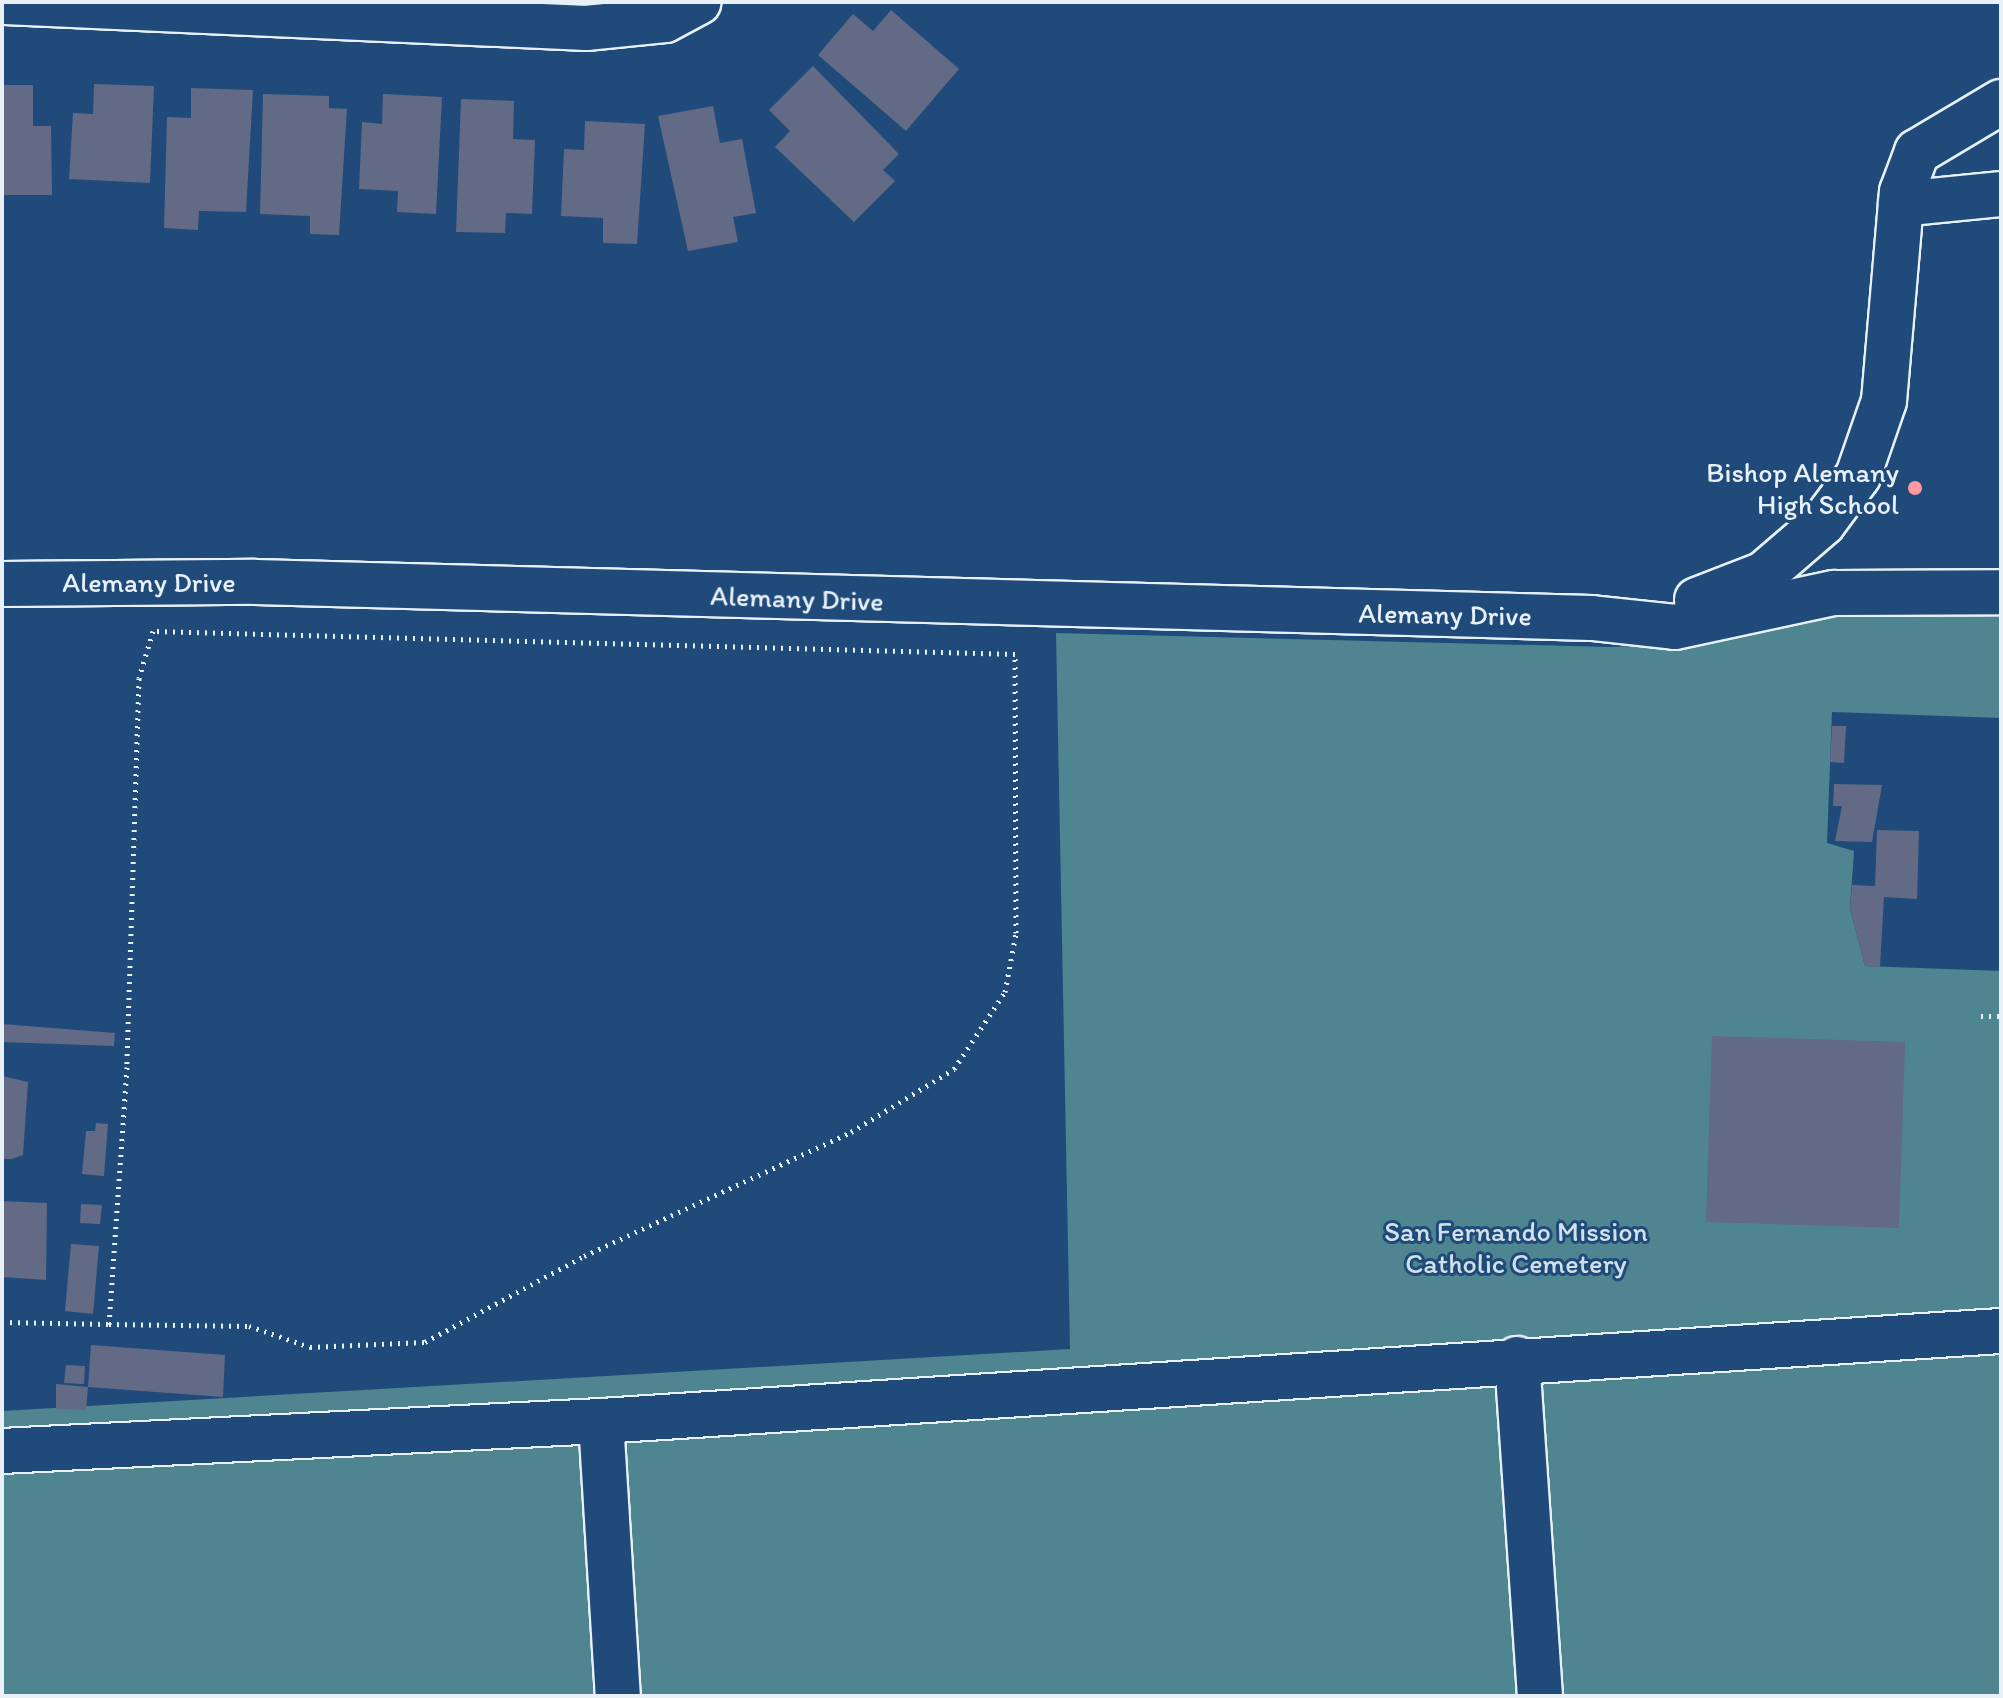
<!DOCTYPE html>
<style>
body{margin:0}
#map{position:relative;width:2003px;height:1698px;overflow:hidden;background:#1f4a7a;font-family:Itim,sans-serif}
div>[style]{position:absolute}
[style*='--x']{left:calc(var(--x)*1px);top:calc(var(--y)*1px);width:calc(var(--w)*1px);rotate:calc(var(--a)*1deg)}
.green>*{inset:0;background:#4f8491}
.building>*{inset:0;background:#636a86}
.path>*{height:5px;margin-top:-2.5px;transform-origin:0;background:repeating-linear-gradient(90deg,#e8f1f8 0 2px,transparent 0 8px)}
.roads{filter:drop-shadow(2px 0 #e8f1f8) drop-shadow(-2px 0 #e8f1f8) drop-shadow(0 2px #e8f1f8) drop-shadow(0 -2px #e8f1f8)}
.minor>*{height:44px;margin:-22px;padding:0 22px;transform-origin:22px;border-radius:22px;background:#1f4a7a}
.dots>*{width:22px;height:22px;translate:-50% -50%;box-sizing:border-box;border:4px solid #1f4a7a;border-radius:50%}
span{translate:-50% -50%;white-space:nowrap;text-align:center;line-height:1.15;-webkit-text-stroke:6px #1f4a7a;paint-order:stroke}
.poi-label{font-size:28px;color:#e8f1f8}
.right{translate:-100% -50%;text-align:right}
.street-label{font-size:28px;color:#e8f1f8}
.park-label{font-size:28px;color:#d1e1e9}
.frame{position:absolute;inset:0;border:4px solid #e8f1f8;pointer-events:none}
</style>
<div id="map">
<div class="green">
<i style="clip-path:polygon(2001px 605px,2001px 718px,1832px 712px,1827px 843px,1854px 851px,1850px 908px,1865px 966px,2001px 971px,2001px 1696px,2px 1696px,2px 1411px,1070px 1349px,1056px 633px,1609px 647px,1678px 644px,1881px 606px)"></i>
</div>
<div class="building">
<i style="clip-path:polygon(891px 10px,959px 69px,906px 131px,818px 55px,853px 14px,873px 31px)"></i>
<i style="clip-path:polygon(813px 66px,899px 154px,883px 170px,895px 181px,854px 222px,775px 147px,790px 131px,769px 110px)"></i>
<i style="clip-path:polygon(94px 84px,154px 86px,150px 183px,69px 179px,73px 113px,93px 114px)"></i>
<i style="clip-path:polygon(2px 85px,33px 85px,33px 126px,51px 126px,52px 195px,2px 195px)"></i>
<i style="clip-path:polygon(191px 88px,253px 90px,246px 212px,199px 211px,198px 230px,164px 228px,167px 117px,191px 118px)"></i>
<i style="clip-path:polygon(263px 94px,329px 96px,329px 108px,347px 109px,339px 235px,310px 234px,310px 216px,260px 214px)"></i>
<i style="clip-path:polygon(383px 94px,442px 97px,436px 214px,397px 212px,398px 191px,359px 189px,362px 122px,382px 124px)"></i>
<i style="clip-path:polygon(461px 99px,514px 101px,513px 139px,535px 140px,532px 214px,506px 213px,505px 233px,456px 232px)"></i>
<i style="clip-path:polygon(713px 106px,720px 143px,742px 139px,756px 213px,733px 217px,738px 242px,688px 251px,658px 116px)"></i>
<i style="clip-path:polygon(585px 121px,645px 124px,637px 244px,603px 243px,603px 218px,561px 216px,564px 149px,584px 150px)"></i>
<i style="clip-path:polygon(1832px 726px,1846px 726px,1844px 763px,1830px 762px)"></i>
<i style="clip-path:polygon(1834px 784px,1882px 785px,1872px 842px,1835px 841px,1842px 806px,1833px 806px)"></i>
<i style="clip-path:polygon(1877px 830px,1919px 831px,1917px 899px,1884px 897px,1880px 967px,1865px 966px,1850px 908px,1852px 885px,1875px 886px)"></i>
<i style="clip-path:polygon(2px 1024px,115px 1033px,114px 1046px,2px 1042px)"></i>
<i style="clip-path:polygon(1712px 1036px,1905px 1042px,1899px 1228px,1706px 1222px)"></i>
<i style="clip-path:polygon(2px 1076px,28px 1082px,23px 1155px,12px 1159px,2px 1159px)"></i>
<i style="clip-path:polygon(96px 1123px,108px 1124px,104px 1176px,82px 1174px,86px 1131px,95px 1131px)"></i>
<i style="clip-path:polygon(2px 1201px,47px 1203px,46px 1280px,2px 1277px)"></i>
<i style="clip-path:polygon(81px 1204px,102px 1205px,100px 1224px,80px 1223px)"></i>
<i style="clip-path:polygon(71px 1244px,99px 1246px,93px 1314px,65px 1311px)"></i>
<i style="clip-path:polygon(91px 1345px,225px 1355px,223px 1397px,88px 1387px)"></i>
<i style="clip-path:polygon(66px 1365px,85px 1366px,84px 1384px,64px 1383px)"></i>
<i style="clip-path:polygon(56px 1384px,88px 1387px,86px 1410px,56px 1409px)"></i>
</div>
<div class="path">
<i style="--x:1981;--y:1016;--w:20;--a:0"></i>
<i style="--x:2;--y:1322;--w:107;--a:1.1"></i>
<i style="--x:109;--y:1324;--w:140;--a:0.8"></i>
<i style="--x:249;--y:1326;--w:65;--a:19"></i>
<i style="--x:310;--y:1347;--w:115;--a:-2.5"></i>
<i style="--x:425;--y:1342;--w:181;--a:-28.4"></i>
<i style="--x:584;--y:1256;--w:294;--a:-24.9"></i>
<i style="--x:851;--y:1132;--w:121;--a:-31.5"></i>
<i style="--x:954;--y:1069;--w:92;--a:-56.5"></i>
<i style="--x:1005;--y:992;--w:60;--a:-79.4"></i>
<i style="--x:1016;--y:933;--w:279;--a:-90.2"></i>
<i style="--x:1015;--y:654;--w:862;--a:-178.47"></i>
<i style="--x:153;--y:631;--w:49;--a:106.6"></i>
<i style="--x:139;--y:678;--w:389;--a:91.8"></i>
<i style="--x:127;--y:1067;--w:258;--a:94"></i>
</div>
<div class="roads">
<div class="minor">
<i style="--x:5;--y:2;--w:582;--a:2.56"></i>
<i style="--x:586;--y:28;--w:79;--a:-5.8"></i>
<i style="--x:665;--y:20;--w:38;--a:-28"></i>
<i style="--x:1901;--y:204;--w:100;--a:-5.7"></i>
<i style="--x:2;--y:584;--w:253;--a:-0.5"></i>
<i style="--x:255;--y:582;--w:1337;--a:1.54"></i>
<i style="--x:1592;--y:618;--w:83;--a:6.2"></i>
<i style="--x:1675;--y:627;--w:163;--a:-12.1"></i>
<i style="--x:1834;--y:593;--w:167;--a:-0.3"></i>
<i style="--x:1697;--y:600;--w:72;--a:-21.2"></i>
<i style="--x:1764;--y:574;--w:78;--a:-40.8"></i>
<i style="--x:1823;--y:523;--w:59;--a:-53.3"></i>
<i style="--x:1858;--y:476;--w:79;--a:-70.9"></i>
<i style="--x:1884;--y:401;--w:210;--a:-85.1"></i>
<i style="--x:1902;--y:192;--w:43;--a:-69.4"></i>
<i style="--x:1917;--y:152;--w:98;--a:-30.8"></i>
<i style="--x:1517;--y:1359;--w:338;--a:86.1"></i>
<i style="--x:601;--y:1421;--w:276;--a:86.5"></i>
<i style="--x:2;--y:1451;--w:600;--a:-2.87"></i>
<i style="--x:601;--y:1421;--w:1403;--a:-3.68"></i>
</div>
</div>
<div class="dots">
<i style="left:1915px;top:488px;background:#ff9aa2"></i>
</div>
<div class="poi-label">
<span class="right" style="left:1899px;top:488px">Bishop Alemany<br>High School</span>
</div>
<div class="street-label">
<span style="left:149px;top:582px">Alemany Drive</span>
<span style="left:797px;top:598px;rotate:2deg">Alemany Drive</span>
<span style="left:1445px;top:614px;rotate:1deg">Alemany Drive</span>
</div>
<div class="park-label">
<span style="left:1516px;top:1247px">San Fernando Mission<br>Catholic Cemetery</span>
</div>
<div class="frame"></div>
</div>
